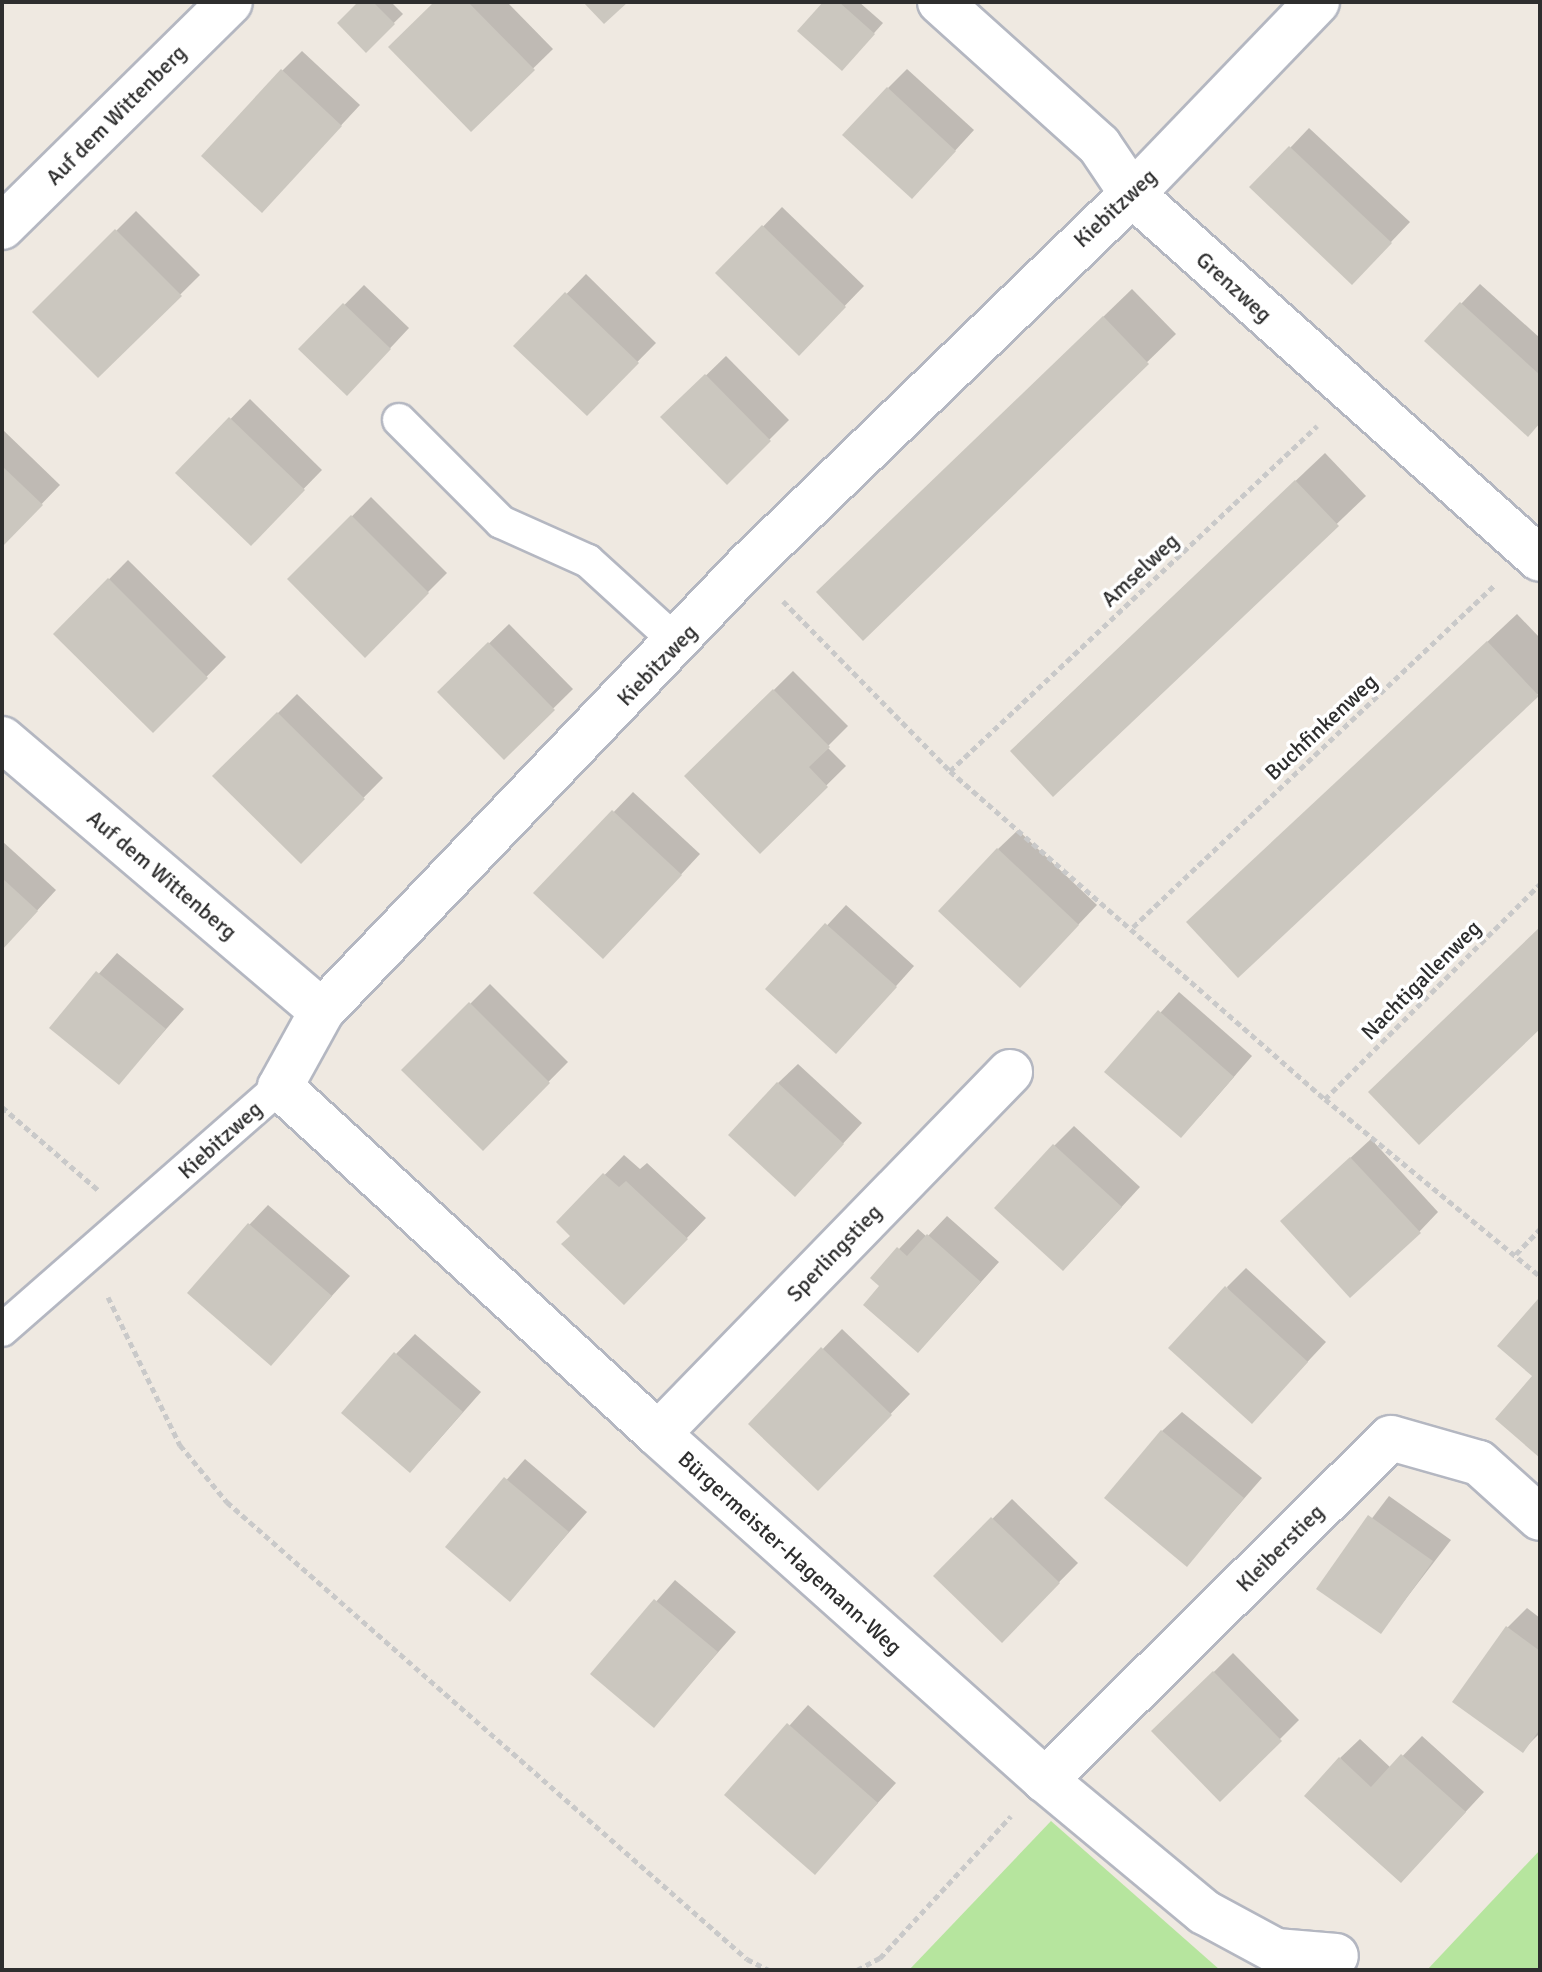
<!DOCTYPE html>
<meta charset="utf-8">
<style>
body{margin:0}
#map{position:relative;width:1542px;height:1972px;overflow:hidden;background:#efe9e1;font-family:Signika,sans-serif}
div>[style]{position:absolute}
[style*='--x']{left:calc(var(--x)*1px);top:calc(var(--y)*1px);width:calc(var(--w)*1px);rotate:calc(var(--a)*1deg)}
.green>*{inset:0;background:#b6e59e}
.shadow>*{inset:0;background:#0003}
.building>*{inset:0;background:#cbc7bf}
.path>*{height:5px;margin-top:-2.5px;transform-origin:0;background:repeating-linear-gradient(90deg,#c9c9c9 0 6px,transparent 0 10px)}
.roads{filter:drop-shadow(2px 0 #b4b7c1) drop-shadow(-2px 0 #b4b7c1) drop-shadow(0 2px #b4b7c1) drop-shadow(0 -2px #b4b7c1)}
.lane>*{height:32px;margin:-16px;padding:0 16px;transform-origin:16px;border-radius:16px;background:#fff}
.street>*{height:44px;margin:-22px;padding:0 22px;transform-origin:22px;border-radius:22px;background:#fff}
span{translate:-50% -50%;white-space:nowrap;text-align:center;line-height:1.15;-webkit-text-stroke:7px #fff;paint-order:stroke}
.street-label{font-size:22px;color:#2e2e2e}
.frame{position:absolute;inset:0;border:4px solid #2e2e2e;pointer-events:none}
</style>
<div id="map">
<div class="green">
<i style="clip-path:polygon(1051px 1821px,1220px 1970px,909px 1970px)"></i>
<i style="clip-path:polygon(1540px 1850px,1540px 1970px,1427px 1970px)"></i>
</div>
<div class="shadow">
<i style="clip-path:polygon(361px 2px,391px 2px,403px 14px,366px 50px)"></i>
<i style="clip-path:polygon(436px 2px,507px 2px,553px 49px,471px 129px)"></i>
<i style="clip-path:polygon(825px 2px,859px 2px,883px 23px,851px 59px)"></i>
<i style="clip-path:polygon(302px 51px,360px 105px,281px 190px,282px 71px)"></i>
<i style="clip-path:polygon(907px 69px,974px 130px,931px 177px,888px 88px)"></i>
<i style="clip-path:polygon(1309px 128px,1410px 222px,1371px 263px,1290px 148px)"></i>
<i style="clip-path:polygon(782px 207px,864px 286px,799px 353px,718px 273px)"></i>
<i style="clip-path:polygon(136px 211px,200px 275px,98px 376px,35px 312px)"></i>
<i style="clip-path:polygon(586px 274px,656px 343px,587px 413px,516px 346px)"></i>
<i style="clip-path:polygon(1480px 284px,1540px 338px,1540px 422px,1461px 304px)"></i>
<i style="clip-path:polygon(364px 285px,409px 328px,366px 374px,301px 349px)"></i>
<i style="clip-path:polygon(1132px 289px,1176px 334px,863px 638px,847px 564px)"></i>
<i style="clip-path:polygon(726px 356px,789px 420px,727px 482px,663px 417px)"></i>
<i style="clip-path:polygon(250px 399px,322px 470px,251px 543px,178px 473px)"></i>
<i style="clip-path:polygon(2px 429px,60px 485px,2px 545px)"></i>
<i style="clip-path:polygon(1325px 453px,1366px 496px,1053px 794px,1041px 722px)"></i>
<i style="clip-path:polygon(371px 497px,447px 573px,365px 655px,290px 579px)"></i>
<i style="clip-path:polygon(128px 560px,226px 657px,153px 731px,55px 634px)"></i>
<i style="clip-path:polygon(1517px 614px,1540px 638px,1540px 692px,1238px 975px,1218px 894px)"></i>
<i style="clip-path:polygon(509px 624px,573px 689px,504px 757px,439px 692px)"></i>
<i style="clip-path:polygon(793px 671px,848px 726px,827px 747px,846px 766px,760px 851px,687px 776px)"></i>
<i style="clip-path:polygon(297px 694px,383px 778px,301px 861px,215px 776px)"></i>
<i style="clip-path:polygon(633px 792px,700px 854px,623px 937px,536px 893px)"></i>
<i style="clip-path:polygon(1018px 830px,1097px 905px,1039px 966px,998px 849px)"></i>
<i style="clip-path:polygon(2px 841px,56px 890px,2px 949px)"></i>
<i style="clip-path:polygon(846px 905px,914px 966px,855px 1032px,768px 989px)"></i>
<i style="clip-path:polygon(117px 953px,184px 1009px,119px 1082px,52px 1027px)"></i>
<i style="clip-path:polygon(490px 984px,568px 1062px,483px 1148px,404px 1070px)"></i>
<i style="clip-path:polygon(1179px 992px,1252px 1056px,1200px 1116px,1107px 1072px)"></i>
<i style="clip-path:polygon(798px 1064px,862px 1123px,814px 1175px,778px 1083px)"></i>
<i style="clip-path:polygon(1074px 1126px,1140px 1187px,1083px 1249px,1054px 1146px)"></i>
<i style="clip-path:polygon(1371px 1139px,1438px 1212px,1419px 1232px,1302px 1202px)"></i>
<i style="clip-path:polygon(624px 1155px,640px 1169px,647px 1163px,706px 1218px,644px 1283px,559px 1222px)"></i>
<i style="clip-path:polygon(268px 1205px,350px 1276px,271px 1363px,249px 1225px)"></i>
<i style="clip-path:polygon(947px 1216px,999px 1262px,937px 1331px,882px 1286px,899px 1249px,918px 1229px,927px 1237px)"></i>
<i style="clip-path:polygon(1246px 1268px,1326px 1342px,1271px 1401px,1227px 1287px)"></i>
<i style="clip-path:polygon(842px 1329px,910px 1394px,837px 1469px,751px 1424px)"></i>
<i style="clip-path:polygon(415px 1334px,481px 1392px,429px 1451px,396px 1354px)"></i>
<i style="clip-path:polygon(1182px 1412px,1262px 1478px,1187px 1564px,1162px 1431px)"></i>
<i style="clip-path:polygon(525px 1459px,587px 1512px,510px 1599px,448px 1546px)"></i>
<i style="clip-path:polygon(1389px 1496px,1451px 1540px,1381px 1631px,1319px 1588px)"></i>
<i style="clip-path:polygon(1012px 1499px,1078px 1563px,1002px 1640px,936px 1576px)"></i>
<i style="clip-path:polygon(675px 1580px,736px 1632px,654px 1725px,593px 1674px)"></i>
<i style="clip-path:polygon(1527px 1608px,1540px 1618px,1540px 1733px,1522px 1751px,1507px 1628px)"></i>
<i style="clip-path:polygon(1233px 1653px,1299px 1720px,1220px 1799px,1154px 1731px)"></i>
<i style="clip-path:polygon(808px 1705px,896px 1783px,815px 1872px,727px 1795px)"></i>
<i style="clip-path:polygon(1422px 1736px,1484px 1792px,1420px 1861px,1340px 1758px,1360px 1739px,1391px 1768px)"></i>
</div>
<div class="building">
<i style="clip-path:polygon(358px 2px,373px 2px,395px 24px,366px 53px,337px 23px)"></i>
<i style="clip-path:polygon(434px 2px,468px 2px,535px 70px,471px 132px,388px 47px)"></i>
<i style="clip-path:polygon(583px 2px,628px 2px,604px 24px)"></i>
<i style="clip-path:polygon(823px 2px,839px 2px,875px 34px,842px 71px,797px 31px)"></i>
<i style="clip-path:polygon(281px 69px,342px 126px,262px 213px,201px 156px)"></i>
<i style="clip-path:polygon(887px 87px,956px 151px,912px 199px,842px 135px)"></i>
<i style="clip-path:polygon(1289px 146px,1392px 243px,1352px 285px,1249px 187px)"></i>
<i style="clip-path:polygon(762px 225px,846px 307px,799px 356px,715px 273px)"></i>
<i style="clip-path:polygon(115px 229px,182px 296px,98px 378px,32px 312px)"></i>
<i style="clip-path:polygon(565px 292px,639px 363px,587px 416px,513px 346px)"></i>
<i style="clip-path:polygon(1460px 302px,1540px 375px,1540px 423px,1528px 437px,1424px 341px)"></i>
<i style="clip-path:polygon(343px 303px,391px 349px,347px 396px,298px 349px)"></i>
<i style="clip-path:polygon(1103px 316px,1149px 364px,863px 641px,816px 592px)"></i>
<i style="clip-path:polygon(705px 374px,771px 441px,727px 485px,660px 417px)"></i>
<i style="clip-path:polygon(229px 417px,305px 490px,251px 546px,175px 473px)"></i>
<i style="clip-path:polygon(2px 466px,43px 505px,2px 547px)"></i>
<i style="clip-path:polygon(1295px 480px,1339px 526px,1053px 797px,1010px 751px)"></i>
<i style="clip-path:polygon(351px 515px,429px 593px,365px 658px,287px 579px)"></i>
<i style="clip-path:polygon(108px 578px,208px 678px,153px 733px,53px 634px)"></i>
<i style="clip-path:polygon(1487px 641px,1539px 696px,1238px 978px,1186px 922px)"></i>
<i style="clip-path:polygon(488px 642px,555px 710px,504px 760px,437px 692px)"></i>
<i style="clip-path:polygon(773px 689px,830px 747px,809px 767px,828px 787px,760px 854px,684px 776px)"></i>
<i style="clip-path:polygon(277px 712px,365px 799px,301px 864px,212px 776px)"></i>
<i style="clip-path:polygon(612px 810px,682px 875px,603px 959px,533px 893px)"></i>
<i style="clip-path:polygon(997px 848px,1079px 925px,1020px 988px,938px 911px)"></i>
<i style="clip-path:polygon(2px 878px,38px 911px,2px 950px)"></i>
<i style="clip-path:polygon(825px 923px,897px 987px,836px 1054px,765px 989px)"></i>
<i style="clip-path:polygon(1540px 927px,1540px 1029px,1419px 1145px,1368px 1092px)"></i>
<i style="clip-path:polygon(96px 971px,166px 1029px,119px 1085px,49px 1028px)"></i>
<i style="clip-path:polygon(469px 1002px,550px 1083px,483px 1151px,401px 1070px)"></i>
<i style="clip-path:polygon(1158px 1010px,1234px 1077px,1181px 1138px,1104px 1072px)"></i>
<i style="clip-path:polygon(777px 1082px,844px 1144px,795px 1197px,728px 1135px)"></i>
<i style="clip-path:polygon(1053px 1144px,1122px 1207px,1063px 1271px,994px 1208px)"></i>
<i style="clip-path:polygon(1350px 1157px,1421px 1233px,1350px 1298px,1280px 1221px)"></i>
<i style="clip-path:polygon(603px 1173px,619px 1187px,626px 1181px,688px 1239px,624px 1305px,561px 1244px,570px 1236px,556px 1222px)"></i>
<i style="clip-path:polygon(248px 1223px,332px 1296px,271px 1366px,187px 1293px)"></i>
<i style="clip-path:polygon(927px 1234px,981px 1282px,918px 1353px,863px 1305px,879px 1286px,870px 1278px,897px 1247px,907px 1256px)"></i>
<i style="clip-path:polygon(1225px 1286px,1308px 1362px,1252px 1424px,1168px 1348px)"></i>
<i style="clip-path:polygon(1538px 1299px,1540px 1301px,1540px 1458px,1495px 1419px,1532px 1376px,1497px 1346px)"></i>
<i style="clip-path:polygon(821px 1347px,892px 1415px,818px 1491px,748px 1424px)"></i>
<i style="clip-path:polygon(394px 1352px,463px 1412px,410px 1473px,341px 1413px)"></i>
<i style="clip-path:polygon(1161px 1430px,1244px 1498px,1187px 1567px,1104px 1498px)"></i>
<i style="clip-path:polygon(504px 1477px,569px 1532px,510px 1602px,445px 1547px)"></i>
<i style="clip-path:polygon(1368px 1515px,1433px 1561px,1381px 1634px,1316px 1589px)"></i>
<i style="clip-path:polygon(991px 1517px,1060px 1583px,1002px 1643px,933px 1576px)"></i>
<i style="clip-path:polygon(654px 1599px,718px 1652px,654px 1728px,590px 1674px)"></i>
<i style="clip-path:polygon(1506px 1626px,1540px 1651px,1540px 1729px,1523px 1753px,1452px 1702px)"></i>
<i style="clip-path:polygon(1213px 1671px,1282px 1741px,1220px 1802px,1151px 1731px)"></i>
<i style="clip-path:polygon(787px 1723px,878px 1803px,815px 1875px,724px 1795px)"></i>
<i style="clip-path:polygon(1401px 1754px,1466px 1812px,1401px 1883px,1304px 1796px,1339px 1757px,1371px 1787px)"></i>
</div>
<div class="path">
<i style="--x:783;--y:601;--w:238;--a:45.5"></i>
<i style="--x:950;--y:771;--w:498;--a:41.2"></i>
<i style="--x:1325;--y:1099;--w:278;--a:39.5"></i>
<i style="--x:950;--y:771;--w:504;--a:-43.23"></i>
<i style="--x:1133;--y:927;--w:499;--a:-43.4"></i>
<i style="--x:1325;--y:1099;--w:304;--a:-45"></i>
<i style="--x:2;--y:1107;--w:127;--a:40.8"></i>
<i style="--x:1516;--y:1254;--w:35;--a:-46"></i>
<i style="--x:108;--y:1297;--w:165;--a:64.1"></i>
<i style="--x:180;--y:1445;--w:74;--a:50.5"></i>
<i style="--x:227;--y:1502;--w:692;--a:41.31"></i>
<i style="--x:747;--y:1959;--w:25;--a:27"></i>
<i style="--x:857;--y:1970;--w:26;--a:-28"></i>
<i style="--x:880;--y:1958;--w:193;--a:-47.3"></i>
</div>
<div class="roads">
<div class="lane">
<i style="--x:399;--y:420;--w:144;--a:45"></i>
<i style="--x:501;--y:522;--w:95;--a:24.1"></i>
<i style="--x:588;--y:561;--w:123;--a:42.4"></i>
<i style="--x:2;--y:1330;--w:369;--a:-41.2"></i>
</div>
<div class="street">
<i style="--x:940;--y:2;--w:214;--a:42"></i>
<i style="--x:1099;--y:145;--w:59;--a:56"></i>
<i style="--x:1132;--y:194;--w:547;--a:41.82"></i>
<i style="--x:1317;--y:2;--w:267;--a:133.9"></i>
<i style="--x:1132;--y:194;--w:534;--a:135.99"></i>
<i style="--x:748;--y:565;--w:617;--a:133.69"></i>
<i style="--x:322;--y:1011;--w:87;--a:118.9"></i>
<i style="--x:280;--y:1087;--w:513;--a:42.55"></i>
<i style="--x:658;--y:1434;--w:519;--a:41.8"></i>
<i style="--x:1045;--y:1780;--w:207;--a:39.7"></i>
<i style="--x:1204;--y:1912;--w:82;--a:28.4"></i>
<i style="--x:1276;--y:1951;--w:60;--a:4.8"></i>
<i style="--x:2;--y:227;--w:320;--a:-44.6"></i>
<i style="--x:2;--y:739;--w:420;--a:40.4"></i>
<i style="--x:658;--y:1434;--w:505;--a:-45.8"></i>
<i style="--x:1045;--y:1780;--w:486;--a:-44.7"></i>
<i style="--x:1391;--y:1438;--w:91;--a:15.9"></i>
<i style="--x:1479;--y:1463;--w:82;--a:42"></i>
</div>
</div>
<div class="street-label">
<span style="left:116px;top:115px;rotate:-45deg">Auf dem Wittenberg</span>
<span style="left:1115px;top:208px;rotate:-43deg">Kiebitzweg</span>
<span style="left:1234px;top:287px;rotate:42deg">Grenzweg</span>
<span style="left:1140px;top:570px;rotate:-43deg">Amselweg</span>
<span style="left:657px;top:665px;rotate:-46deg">Kiebitzweg</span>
<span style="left:1321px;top:727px;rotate:-43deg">Buchfinkenweg</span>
<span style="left:162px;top:875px;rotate:40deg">Auf dem Wittenberg</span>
<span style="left:1421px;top:980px;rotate:-45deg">Nachtigallenweg</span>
<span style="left:220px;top:1140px;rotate:-42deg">Kiebitzweg</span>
<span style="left:834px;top:1253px;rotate:-46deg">Sperlingstieg</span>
<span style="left:1280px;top:1548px;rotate:-45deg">Kleiberstieg</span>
<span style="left:790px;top:1553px;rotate:42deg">Bürgermeister-Hagemann-Weg</span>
</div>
<div class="frame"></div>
</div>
